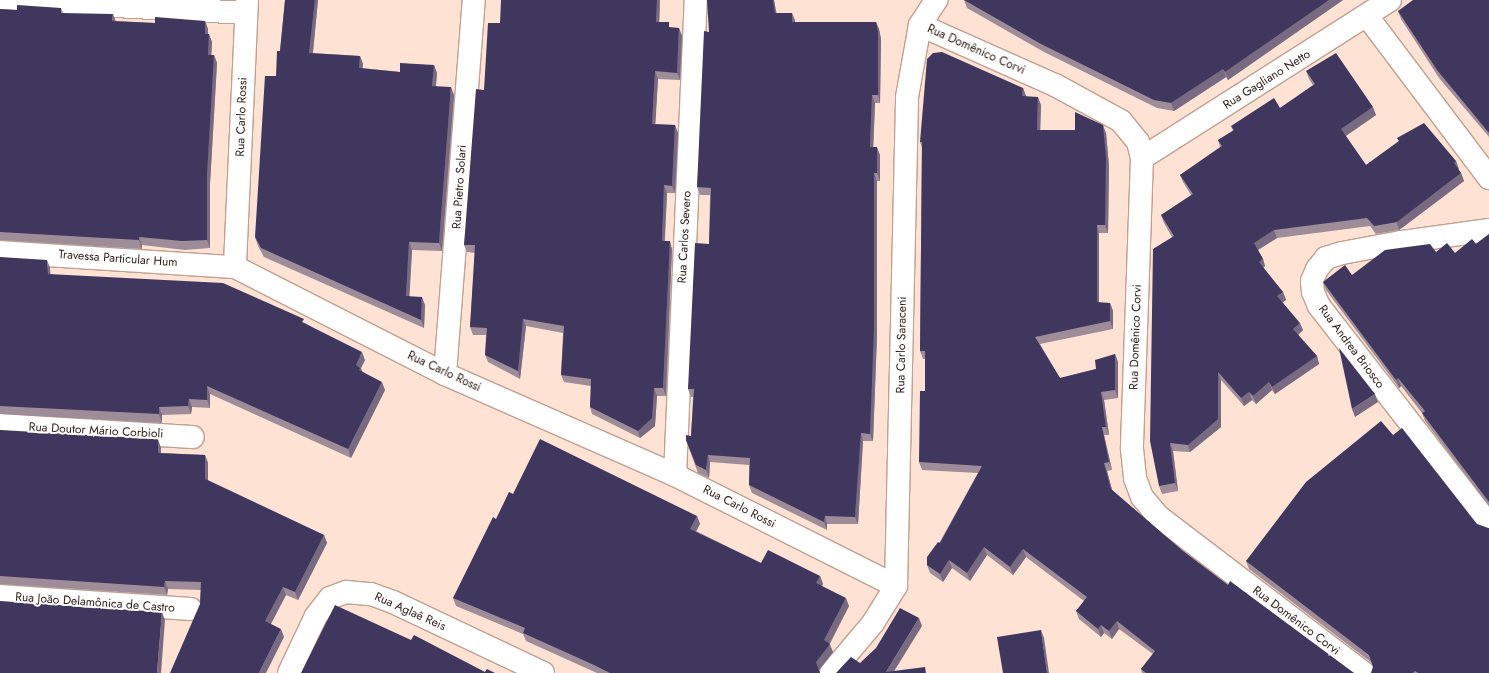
<!DOCTYPE html>
<meta charset="utf-8">
<style>
body{margin:0}
#map{position:relative;width:1489px;height:673px;overflow:hidden;background:#fee2d4;font-family:Jost,sans-serif}
div>[style]{position:absolute}
[style*='--x']{left:calc(var(--x)*1px);top:calc(var(--y)*1px);width:calc(var(--w)*1px);rotate:calc(var(--a)*1deg)}
.roads{filter:drop-shadow(1px 0 #c1a090) drop-shadow(-1px 0 #c1a090) drop-shadow(0 1px #c1a090) drop-shadow(0 -1px #c1a090)}
.minor>*{height:22px;margin:-11px;padding:0 11px;transform-origin:11px;border-radius:11px;background:#fff}
.wall>*{inset:0;background:#9e8c99}
.shaded-wall>*{inset:0;background:#786a81}
.building>*{inset:0;background:#3f375e}
span{translate:-50% -50%;white-space:nowrap;text-align:center;line-height:1.15;-webkit-text-stroke:4px #fff;paint-order:stroke}
.street-label{font-size:12px;color:#261914}
</style>
<div id="map">
<div class="roads">
<div class="minor">
<i style="--x:0;--y:0;--w:246;--a:3"></i>
<i style="--x:247;--y:0;--w:267;--a:92.6"></i>
<i style="--x:235;--y:267;--w:236;--a:27"></i>
<i style="--x:445;--y:374;--w:251;--a:23.7"></i>
<i style="--x:675;--y:475;--w:247;--a:26.7"></i>
<i style="--x:1367;--y:16;--w:203;--a:53"></i>
<i style="--x:920;--y:25;--w:148;--a:24"></i>
<i style="--x:1055;--y:85;--w:75;--a:28.6"></i>
<i style="--x:1121;--y:121;--w:27;--a:51"></i>
<i style="--x:1138;--y:142;--w:16;--a:76"></i>
<i style="--x:1142;--y:158;--w:291;--a:92"></i>
<i style="--x:1132;--y:449;--w:29;--a:84"></i>
<i style="--x:1135;--y:478;--w:20;--a:70"></i>
<i style="--x:1142;--y:497;--w:26;--a:50"></i>
<i style="--x:1159;--y:517;--w:258;--a:37.3"></i>
<i style="--x:1142;--y:158;--w:294;--a:-32.5"></i>
<i style="--x:1489;--y:230;--w:89;--a:172.2"></i>
<i style="--x:1401;--y:242;--w:60;--a:169.4"></i>
<i style="--x:1342;--y:253;--w:17;--a:163"></i>
<i style="--x:1326;--y:258;--w:14;--a:129"></i>
<i style="--x:1317;--y:269;--w:13;--a:113"></i>
<i style="--x:1312;--y:281;--w:11;--a:85"></i>
<i style="--x:1313;--y:292;--w:15;--a:67"></i>
<i style="--x:1319;--y:306;--w:276;--a:52.1"></i>
<i style="--x:0;--y:252;--w:235;--a:3.7"></i>
<i style="--x:445;--y:374;--w:375;--a:-85.6"></i>
<i style="--x:0;--y:425;--w:193;--a:3.6"></i>
<i style="--x:675;--y:475;--w:475;--a:-87.5"></i>
<i style="--x:0;--y:596;--w:191;--a:3.9"></i>
<i style="--x:289;--y:673;--w:63;--a:-64.7"></i>
<i style="--x:316;--y:616;--w:23;--a:-52"></i>
<i style="--x:330;--y:598;--w:17;--a:-21"></i>
<i style="--x:346;--y:592;--w:25;--a:5"></i>
<i style="--x:371;--y:594;--w:23;--a:20"></i>
<i style="--x:393;--y:602;--w:166;--a:25.3"></i>
<i style="--x:831;--y:673;--w:65;--a:-50"></i>
<i style="--x:873;--y:623;--w:44;--a:-58.1"></i>
<i style="--x:896;--y:586;--w:489;--a:-88.7"></i>
<i style="--x:907;--y:97;--w:73;--a:-79.8"></i>
<i style="--x:920;--y:25;--w:30;--a:-57"></i>
</div>
</div>
<div class="wall">
<i style="clip-path:polygon(285px 0,318px 0,313px 53px,360px 56px,363px 64px,362px 68px,400px 72px,434px 65px,437px 73px,436px 86px,454px 95px,442px 251px,412px 250px,409px 296px,425px 305px,424px 328px,264px 257px,258px 246px,255px 237px,276px 76px,280px 51px)"></i>
<i style="clip-path:polygon(660px 0,659px 22px,671px 28px,679px 28px,682px 36px,680px 80px,658px 79px,655px 124px,675px 125px,678px 133px,675px 193px,667px 193px,665px 241px,672px 249px,666px 396px,657px 396px,655px 426px,640px 438px,592px 414px,590px 407px,591px 386px,564px 382px,561px 375px,563px 333px,526px 326px,520px 379px,488px 362px,485px 355px,486px 335px,473px 335px,470px 327px,475px 253px,467px 252px,464px 245px,484px 90px,500px 23px)"></i>
<i style="clip-path:polygon(774px 0,776px 13px,795px 20px,795px 22px,876px 22px,879px 29px,881px 39px,880px 103px,875px 103px,873px 147px,880px 155px,880px 181px,877px 181px,877px 336px,873px 441px,863px 441px,858px 524px,827px 524px,827px 530px,752px 493px,749px 485px,749px 465px,710px 462px,709px 478px,698px 473px,686px 440px,691px 436px,693px 397px,691px 397px,688px 389px,709px 244px,710px 195px,700px 195px,697px 187px,709px 32px)"></i>
<i style="clip-path:polygon(964px 0,1343px 0,1228px 80px,1226px 77px,1174px 111px,1157px 108px,1044px 52px,967px 8px)"></i>
<i style="clip-path:polygon(1489px 0,1489px 137px,1439px 78px,1401px 19px,1398px 11px)"></i>
<i style="clip-path:polygon(61px 8px,63px 13px,115px 21px,155px 23px,205px 21px,208px 29px,208px 34px,212px 42px,211px 55px,214px 55px,217px 63px,210px 184px,210px 248px,185px 250px,142px 245px,142px 249px,0 240px,0 9px,17px 10px)"></i>
<i style="clip-path:polygon(1306px 71px,1376px 115px,1346px 136px,1366px 165px,1399px 141px,1397px 138px,1456px 161px,1458px 169px,1461px 173px,1464px 181px,1399px 230px,1376px 234px,1370px 226px,1277px 238px,1258px 250px,1263px 259px,1265px 266px,1263px 268px,1283px 292px,1286px 300px,1282px 302px,1303px 330px,1298px 335px,1317px 356px,1319px 364px,1275px 394px,1272px 390px,1256px 404px,1252px 400px,1244px 406px,1221px 380px,1221px 427px,1190px 452px,1173px 451px,1178px 491px,1162px 494px,1159px 486px,1172px 237px,1164px 223px,1161px 215px,1191px 195px,1183px 182px,1180px 175px,1220px 147px,1218px 140px,1233px 131px,1231px 126px,1280px 108px,1313px 85px,1309px 79px)"></i>
<i style="clip-path:polygon(1023px 88px,1026px 96px,1041px 105px,1040px 130px,1106px 133px,1109px 166px,1108px 233px,1099px 233px,1099px 303px,1110px 303px,1113px 311px,1113px 329px,1040px 344px,1060px 378px,1096px 369px,1115px 354px,1118px 362px,1118px 398px,1104px 400px,1109px 435px,1104px 435px,1112px 470px,1107px 471px,1112px 490px,1183px 551px,1228px 585px,1354px 673px,1142px 673px,1141px 669px,1153px 654px,1119px 629px,1112px 639px,1104px 633px,1101px 637px,1079px 619px,1076px 611px,1084px 601px,1026px 557px,1013px 575px,987px 555px,970px 581px,952px 568px,943px 582px,930px 573px,927px 565px,978px 473px,922px 470px,919px 462px,925px 391px,925px 359px,923px 359px,920px 351px,922px 148px,920px 142px)"></i>
<i style="clip-path:polygon(1489px 234px,1489px 506px,1425px 421px,1422px 413px,1401px 386px,1399px 388px,1326px 290px,1323px 282px,1352px 275px,1436px 252px,1455px 253px,1476px 244px)"></i>
<i style="clip-path:polygon(0 257px,50px 268px,50px 274px,305px 323px,365px 360px,361px 368px,362px 371px,385px 390px,351px 458px,210px 394px,210px 408px,192px 407px,191px 414px,162px 415px,162px 423px,0 414px)"></i>
<i style="clip-path:polygon(0 430px,161px 448px,161px 453px,205px 455px,208px 463px,208px 480px,324px 535px,327px 543px,298px 600px,286px 595px,271px 624px,284px 637px,200px 604px,201px 590px,168px 589px,167px 595px,0 584px)"></i>
<i style="clip-path:polygon(1393px 435px,1477px 524px,1488px 528px,1489px 673px,1371px 673px,1373px 667px,1372px 663px,1249px 569px,1246px 561px)"></i>
<i style="clip-path:polygon(513px 494px,697px 516px,700px 524px,696px 531px,761px 563px,820px 576px,823px 584px,822px 586px,849px 606px,830px 644px,833px 652px,819px 670px,820px 673px,597px 673px,526px 641px,523px 634px,456px 606px,453px 598px)"></i>
</div>
<div class="shaded-wall">
<i style="clip-path:polygon(315px 0,318px 0,312px 61px,309px 53px)"></i>
<i style="clip-path:polygon(657px 0,660px 0,659px 29px,656px 22px)"></i>
<i style="clip-path:polygon(773px 0,774px 0,778px 21px,775px 13px)"></i>
<i style="clip-path:polygon(1329px 0,1343px 0,1228px 80px,1225px 72px)"></i>
<i style="clip-path:polygon(792px 13px,795px 20px,795px 30px,792px 22px)"></i>
<i style="clip-path:polygon(113px 14px,116px 22px,112px 21px)"></i>
<i style="clip-path:polygon(205px 21px,208px 29px,208px 42px,205px 34px)"></i>
<i style="clip-path:polygon(876px 22px,879px 29px,881px 39px,880px 103px,878px 95px)"></i>
<i style="clip-path:polygon(679px 28px,682px 36px,680px 80px,677px 73px)"></i>
<i style="clip-path:polygon(209px 34px,212px 42px,211px 63px,208px 55px)"></i>
<i style="clip-path:polygon(214px 55px,217px 63px,210px 184px,210px 248px,207px 240px,207px 176px)"></i>
<i style="clip-path:polygon(360px 56px,363px 64px,362px 76px,359px 68px)"></i>
<i style="clip-path:polygon(434px 65px,437px 73px,435px 94px,432px 86px)"></i>
<i style="clip-path:polygon(1223px 69px,1226px 77px,1174px 111px,1171px 103px)"></i>
<i style="clip-path:polygon(655px 71px,658px 79px,655px 131px,652px 124px)"></i>
<i style="clip-path:polygon(451px 87px,454px 95px,442px 251px,439px 243px)"></i>
<i style="clip-path:polygon(1023px 88px,1026px 96px,1025px 104px,1022px 96px)"></i>
<i style="clip-path:polygon(872px 95px,875px 103px,873px 155px,870px 147px)"></i>
<i style="clip-path:polygon(1038px 97px,1041px 105px,1040px 138px,1037px 130px)"></i>
<i style="clip-path:polygon(1373px 107px,1376px 115px,1344px 137px,1341px 129px)"></i>
<i style="clip-path:polygon(675px 125px,678px 133px,675px 193px,672px 186px)"></i>
<i style="clip-path:polygon(1103px 125px,1106px 133px,1109px 166px,1108px 233px,1105px 225px)"></i>
<i style="clip-path:polygon(877px 147px,880px 155px,880px 181px,877px 173px)"></i>
<i style="clip-path:polygon(1456px 161px,1459px 169px,1456px 171px,1454px 163px)"></i>
<i style="clip-path:polygon(874px 173px,877px 181px,877px 336px,873px 441px,870px 434px)"></i>
<i style="clip-path:polygon(1461px 173px,1464px 181px,1399px 230px,1397px 222px)"></i>
<i style="clip-path:polygon(664px 185px,667px 193px,664px 249px,662px 241px)"></i>
<i style="clip-path:polygon(1097px 225px,1099px 233px,1099px 310px,1097px 302px)"></i>
<i style="clip-path:polygon(1274px 230px,1277px 238px,1256px 251px,1254px 243px)"></i>
<i style="clip-path:polygon(139px 237px,142px 245px,142px 249px,139px 240px)"></i>
<i style="clip-path:polygon(670px 241px,672px 249px,666px 396px,663px 388px)"></i>
<i style="clip-path:polygon(409px 242px,412px 250px,409px 305px,406px 296px)"></i>
<i style="clip-path:polygon(1263px 259px,1265px 266px,1261px 270px,1259px 262px)"></i>
<i style="clip-path:polygon(47px 260px,50px 268px,51px 282px,48px 274px)"></i>
<i style="clip-path:polygon(1283px 292px,1286px 300px,1280px 304px,1277px 296px)"></i>
<i style="clip-path:polygon(422px 297px,425px 305px,424px 328px,421px 320px)"></i>
<i style="clip-path:polygon(1110px 303px,1113px 311px,1113px 329px,1110px 321px)"></i>
<i style="clip-path:polygon(523px 319px,526px 326px,520px 379px,518px 371px)"></i>
<i style="clip-path:polygon(1300px 323px,1303px 330px,1296px 337px,1293px 329px)"></i>
<i style="clip-path:polygon(362px 352px,365px 360px,361px 368px,363px 376px,356px 365px)"></i>
<i style="clip-path:polygon(1115px 354px,1118px 362px,1118px 398px,1115px 390px)"></i>
<i style="clip-path:polygon(1317px 356px,1319px 364px,1275px 394px,1272px 387px)"></i>
<i style="clip-path:polygon(1218px 372px,1221px 380px,1221px 427px,1190px 452px,1188px 445px)"></i>
<i style="clip-path:polygon(1398px 378px,1401px 386px,1399px 388px,1396px 380px)"></i>
<i style="clip-path:polygon(382px 382px,385px 390px,351px 458px,348px 449px)"></i>
<i style="clip-path:polygon(1269px 382px,1272px 390px,1256px 404px,1253px 396px)"></i>
<i style="clip-path:polygon(207px 386px,210px 394px,210px 408px,207px 400px)"></i>
<i style="clip-path:polygon(654px 388px,657px 396px,655px 426px,640px 438px,638px 431px)"></i>
<i style="clip-path:polygon(1101px 392px,1104px 400px,1109px 435px,1106px 427px)"></i>
<i style="clip-path:polygon(1249px 392px,1252px 400px,1244px 406px,1241px 398px)"></i>
<i style="clip-path:polygon(1375px 394px,1378px 402px,1355px 417px,1352px 409px)"></i>
<i style="clip-path:polygon(189px 399px,192px 407px,191px 414px,188px 406px)"></i>
<i style="clip-path:polygon(159px 407px,162px 415px,162px 423px,159px 414px)"></i>
<i style="clip-path:polygon(1102px 427px,1104px 435px,1112px 470px,1109px 462px)"></i>
<i style="clip-path:polygon(861px 433px,863px 441px,858px 524px,855px 517px)"></i>
<i style="clip-path:polygon(158px 439px,161px 448px,161px 462px,158px 453px)"></i>
<i style="clip-path:polygon(1170px 443px,1173px 451px,1178px 491px,1175px 483px)"></i>
<i style="clip-path:polygon(205px 455px,208px 463px,208px 487px,205px 479px)"></i>
<i style="clip-path:polygon(708px 455px,710px 462px,709px 478px,706px 470px)"></i>
<i style="clip-path:polygon(1104px 463px,1107px 471px,1114px 497px,1111px 489px)"></i>
<i style="clip-path:polygon(697px 516px,700px 524px,693px 537px,690px 529px)"></i>
<i style="clip-path:polygon(825px 516px,827px 524px,827px 530px,824px 522px)"></i>
<i style="clip-path:polygon(324px 535px,327px 543px,298px 600px,295px 592px)"></i>
<i style="clip-path:polygon(984px 547px,987px 555px,970px 581px,967px 573px)"></i>
<i style="clip-path:polygon(1023px 549px,1026px 557px,1013px 575px,1010px 567px)"></i>
<i style="clip-path:polygon(949px 560px,952px 568px,943px 582px,940px 574px)"></i>
<i style="clip-path:polygon(820px 576px,823px 584px,819px 591px,816px 583px)"></i>
<i style="clip-path:polygon(165px 581px,168px 589px,167px 595px,164px 587px)"></i>
<i style="clip-path:polygon(283px 587px,286px 595px,268px 629px,265px 621px)"></i>
<i style="clip-path:polygon(846px 598px,849px 606px,829px 644px,833px 652px,819px 670px,816px 662px,824px 640px)"></i>
<i style="clip-path:polygon(162px 612px,165px 620px,161px 673px,157px 673px)"></i>
<i style="clip-path:polygon(919px 618px,922px 626px,893px 673px,886px 672px)"></i>
<i style="clip-path:polygon(1117px 621px,1119px 629px,1112px 639px,1109px 631px)"></i>
<i style="clip-path:polygon(1101px 625px,1104px 633px,1101px 637px,1098px 629px)"></i>
<i style="clip-path:polygon(281px 629px,284px 637px,266px 673px,259px 673px)"></i>
<i style="clip-path:polygon(1041px 630px,1044px 638px,1049px 673px,1047px 673px)"></i>
</div>
<div class="building">
<i style="clip-path:polygon(285px 0,315px 0,309px 53px,360px 56px,359px 68px,400px 72px,400px 63px,434px 65px,432px 86px,451px 87px,439px 243px,409px 242px,406px 296px,422px 297px,421px 320px,261px 248px,255px 237px,265px 76px,276px 76px,277px 51px,280px 51px)"></i>
<i style="clip-path:polygon(501px 0,657px 0,656px 22px,669px 22px,669px 27px,679px 28px,677px 73px,655px 71px,652px 124px,675px 125px,672px 186px,664px 185px,662px 241px,670px 241px,663px 388px,654px 388px,652px 418px,638px 431px,590px 407px,591px 379px,561px 375px,564px 326px,523px 319px,518px 371px,485px 355px,487px 328px,470px 327px,475px 245px,464px 245px,476px 89px,484px 90px,488px 23px,500px 23px)"></i>
<i style="clip-path:polygon(707px 0,773px 0,775px 13px,792px 13px,792px 22px,876px 22px,878px 32px,878px 95px,872px 95px,870px 147px,877px 147px,877px 173px,874px 173px,874px 328px,870px 434px,861px 433px,855px 517px,825px 516px,824px 522px,749px 485px,750px 458px,708px 455px,706px 470px,696px 465px,686px 440px,686px 435px,691px 436px,694px 389px,688px 389px,695px 243px,709px 244px,711px 188px,697px 187px,704px 31px,709px 32px)"></i>
<i style="clip-path:polygon(964px 0,1329px 0,1225px 72px,1223px 69px,1171px 103px,1154px 100px,1041px 44px)"></i>
<i style="clip-path:polygon(1413px 0,1489px 0,1489px 133px,1437px 70px,1398px 11px)"></i>
<i style="clip-path:polygon(17px 5px,61px 8px,61px 13px,113px 14px,112px 21px,155px 23px,155px 17px,205px 21px,205px 34px,209px 34px,208px 55px,214px 55px,207px 176px,207px 240px,182px 241px,139px 237px,139px 240px,0 232px,0 9px,17px 10px)"></i>
<i style="clip-path:polygon(942px 52px,1023px 88px,1022px 96px,1038px 97px,1037px 130px,1075px 130px,1075px 112px,1103px 125px,1106px 158px,1105px 225px,1097px 225px,1097px 302px,1110px 303px,1110px 321px,1035px 337px,1060px 378px,1096px 369px,1095px 360px,1115px 354px,1115px 390px,1101px 392px,1106px 427px,1102px 427px,1109px 462px,1104px 463px,1111px 489px,1183px 551px,1228px 585px,1230px 581px,1354px 673px,1146px 673px,1141px 669px,1155px 651px,1117px 621px,1109px 631px,1101px 625px,1098px 629px,1076px 611px,1087px 597px,1023px 549px,1010px 567px,984px 547px,967px 573px,949px 560px,940px 574px,927px 565px,927px 557px,938px 542px,940px 543px,982px 466px,919px 462px,920px 391px,925px 391px,925px 351px,920px 351px,922px 142px,920px 142px,927px 59px,933px 53px)"></i>
<i style="clip-path:polygon(1336px 53px,1373px 107px,1341px 129px,1366px 165px,1399px 141px,1397px 138px,1424px 123px,1456px 161px,1454px 163px,1461px 173px,1397px 222px,1374px 226px,1367px 218px,1274px 230px,1254px 243px,1263px 259px,1259px 262px,1283px 292px,1277px 296px,1300px 323px,1293px 329px,1317px 356px,1272px 387px,1269px 382px,1253px 396px,1249px 392px,1241px 398px,1218px 372px,1218px 419px,1188px 445px,1170px 443px,1175px 483px,1159px 486px,1150px 441px,1153px 249px,1174px 236px,1161px 215px,1193px 194px,1180px 175px,1222px 146px,1218px 140px,1234px 130px,1231px 126px,1274px 98px,1280px 108px,1315px 84px,1306px 71px)"></i>
<i style="clip-path:polygon(1489px 234px,1489px 502px,1422px 413px,1425px 411px,1398px 378px,1396px 380px,1323px 282px,1345px 265px,1352px 275px,1385px 250px,1430px 244px,1436px 252px,1447px 243px,1455px 253px,1472px 239px,1476px 244px)"></i>
<i style="clip-path:polygon(0 257px,47px 260px,48px 274px,223px 283px,304px 319px,302px 322px,362px 352px,356px 365px,360px 368px,359px 370px,382px 382px,348px 449px,207px 386px,207px 400px,189px 399px,188px 406px,159px 407px,159px 414px,0 406px)"></i>
<i style="clip-path:polygon(1339px 348px,1375px 394px,1352px 409px)"></i>
<i style="clip-path:polygon(1381px 421px,1393px 435px,1402px 428px,1477px 524px,1488px 528px,1489px 528px,1489px 673px,1418px 673px,1415px 671px,1413px 673px,1371px 673px,1373px 667px,1369px 655px,1246px 561px,1306px 482px)"></i>
<i style="clip-path:polygon(0 430px,158px 439px,158px 453px,205px 455px,205px 479px,324px 535px,295px 592px,283px 587px,265px 621px,281px 629px,259px 673px,170px 673px,200px 604px,201px 582px,165px 581px,164px 587px,0 576px)"></i>
<i style="clip-path:polygon(540px 439px,697px 516px,690px 529px,761px 563px,768px 550px,820px 576px,816px 583px,846px 598px,824px 640px,830px 644px,816px 662px,820px 673px,610px 673px,594px 665px,523px 633px,525px 628px,453px 598px,493px 517px,496px 519px,509px 492px,513px 494px)"></i>
<i style="clip-path:polygon(0 601px,162px 612px,157px 673px,0 673px)"></i>
<i style="clip-path:polygon(335px 605px,411px 640px,414px 635px,485px 672px,487px 669px,495px 673px,301px 673px)"></i>
<i style="clip-path:polygon(900px 608px,919px 618px,886px 672px,925px 667px,926px 673px,836px 673px,851px 657px,860px 663px,876px 648px)"></i>
<i style="clip-path:polygon(1041px 630px,1047px 673px,1003px 673px,997px 637px)"></i>
</div>
<div class="street-label">
<span style="left:976px;top:50px;rotate:24deg">Rua Domênico Corvi</span>
<span style="left:1267px;top:80px;rotate:-32deg">Rua Gagliano Netto</span>
<span style="left:242px;top:117px;rotate:-88deg">Rua Carlo Rossi</span>
<span style="left:460px;top:187px;rotate:-86deg">Rua Pietro Solari</span>
<span style="left:685px;top:237px;rotate:-87deg">Rua Carlos Severo</span>
<span style="left:118px;top:259px;rotate:4deg">Travessa Particular Hum</span>
<span style="left:1136px;top:337px;rotate:-88deg">Rua Domênico Corvi</span>
<span style="left:902px;top:345px;rotate:-89deg">Rua Carlo Saraceni</span>
<span style="left:1351px;top:347px;rotate:53deg">Rua Andrea Briosco</span>
<span style="left:444px;top:372px;rotate:25deg">Rua Carlo Rossi</span>
<span style="left:96px;top:431px;rotate:3deg">Rua Doutor Mário Corbioli</span>
<span style="left:739px;top:507px;rotate:27deg">Rua Carlo Rossi</span>
<span style="left:95px;top:603px;rotate:4deg">Rua João Delamônica de Castro</span>
<span style="left:410px;top:612px;rotate:24deg">Rua Aglaê Reis</span>
<span style="left:1296px;top:621px;rotate:37deg">Rua Domênico Corvi</span>
</div>
</div>
